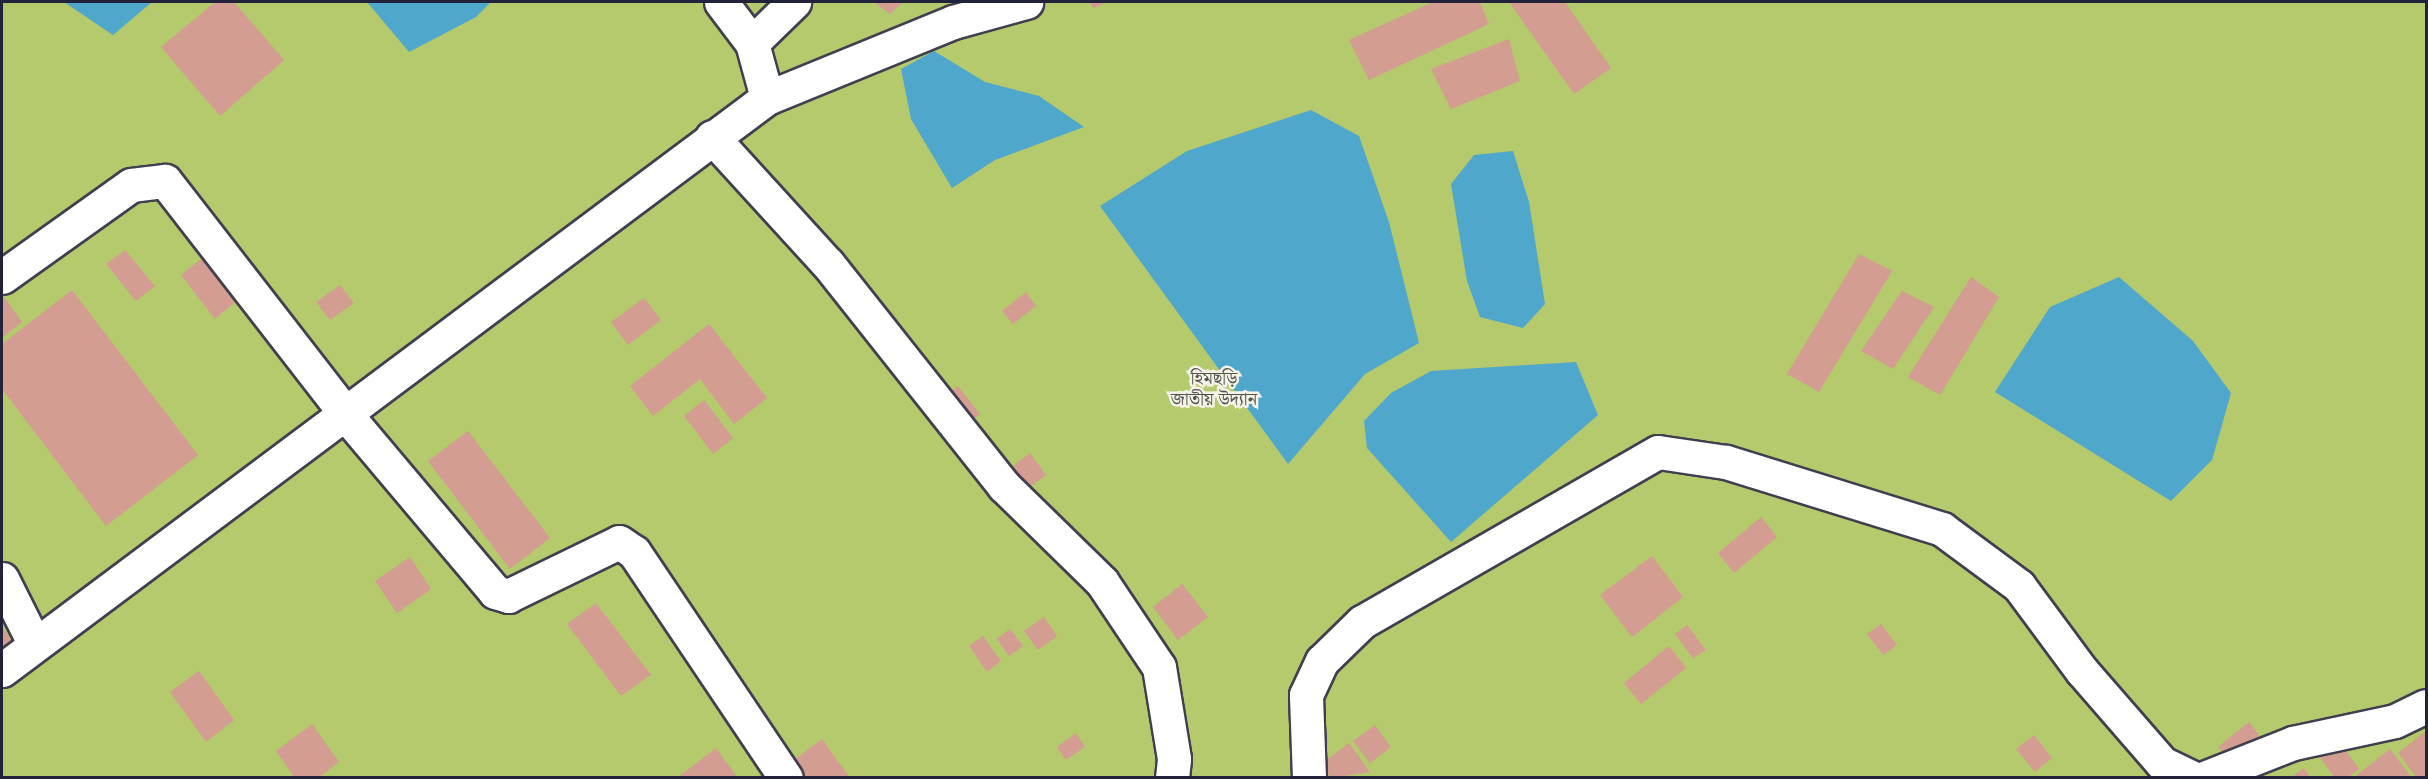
<!DOCTYPE html>
<meta charset="utf-8">
<style>
body{margin:0}
#map{position:relative;width:2428px;height:779px;overflow:hidden;background:#ece2c1;font-family:"Libre Caslon Text","Noto Serif Bengali",serif}
div>[style]{position:absolute}
[style*='--x']{left:calc(var(--x)*1px);top:calc(var(--y)*1px);width:calc(var(--w)*1px);rotate:calc(var(--a)*1deg)}
.green>*{inset:0;background:#b5c96d}
.water>*{inset:0;background:#4fa7cc}
.building>*{inset:0;background:#d39d91}
.roads{filter:drop-shadow(2px 0 #403f4f) drop-shadow(-2px 0 #403f4f) drop-shadow(0 2px #403f4f) drop-shadow(0 -2px #403f4f)}
.minor>*{height:33px;margin:-16.5px;padding:0 16.5px;transform-origin:16.5px;border-radius:16.5px;background:#fff}
span{translate:-50% -50%;white-space:nowrap;text-align:center;line-height:1.15;-webkit-text-stroke:5px #f7f3e8;paint-order:stroke}
.park-label{font-size:18px;color:#4e544a}
.frame{position:absolute;inset:0;border:3px solid #22223b;pointer-events:none}
</style>
<div id="map">
<div class="green">
<i style="clip-path:polygon(2px 2px,2426px 2px,2426px 777px,2px 777px)"></i>
</div>
<div class="water">
<i style="clip-path:polygon(64px 2px,152px 2px,113px 35px)"></i>
<i style="clip-path:polygon(367px 2px,491px 2px,476px 17px,409px 52px)"></i>
<i style="clip-path:polygon(934px 51px,985px 82px,1039px 96px,1084px 127px,995px 160px,952px 188px,911px 119px,901px 69px)"></i>
<i style="clip-path:polygon(1311px 110px,1359px 136px,1389px 222px,1419px 343px,1365px 374px,1288px 464px,1100px 206px,1187px 151px)"></i>
<i style="clip-path:polygon(1513px 151px,1529px 202px,1545px 304px,1523px 328px,1480px 317px,1467px 281px,1451px 184px,1474px 155px)"></i>
<i style="clip-path:polygon(2119px 277px,2193px 341px,2231px 393px,2212px 460px,2171px 501px,1995px 392px,2050px 307px)"></i>
<i style="clip-path:polygon(1576px 362px,1598px 415px,1451px 542px,1367px 448px,1364px 421px,1391px 393px,1431px 371px)"></i>
</div>
<div class="building">
<i style="clip-path:polygon(215px 2px,234px 2px,284px 60px,220px 116px,161px 47px)"></i>
<i style="clip-path:polygon(874px 2px,903px 2px,890px 14px)"></i>
<i style="clip-path:polygon(1090px 2px,1109px 2px,1093px 8px)"></i>
<i style="clip-path:polygon(1433px 2px,1480px 2px,1489px 24px,1369px 80px,1349px 40px)"></i>
<i style="clip-path:polygon(1509px 2px,1565px 2px,1611px 68px,1574px 94px)"></i>
<i style="clip-path:polygon(1509px 39px,1520px 81px,1451px 109px,1431px 69px)"></i>
<i style="clip-path:polygon(125px 250px,155px 286px,136px 301px,106px 264px)"></i>
<i style="clip-path:polygon(1859px 254px,1892px 271px,1819px 392px,1787px 374px)"></i>
<i style="clip-path:polygon(206px 255px,239px 299px,215px 319px,181px 275px)"></i>
<i style="clip-path:polygon(1971px 277px,1999px 297px,1940px 395px,1908px 377px)"></i>
<i style="clip-path:polygon(340px 285px,354px 303px,330px 320px,316px 302px)"></i>
<i style="clip-path:polygon(72px 290px,198px 455px,106px 526px,2px 389px,2px 344px)"></i>
<i style="clip-path:polygon(1902px 291px,1934px 307px,1893px 369px,1861px 351px)"></i>
<i style="clip-path:polygon(1026px 292px,1036px 306px,1013px 324px,1002px 311px)"></i>
<i style="clip-path:polygon(2px 294px,22px 322px,2px 338px)"></i>
<i style="clip-path:polygon(644px 298px,661px 320px,628px 345px,611px 322px)"></i>
<i style="clip-path:polygon(709px 324px,767px 398px,734px 424px,700px 379px,653px 416px,630px 386px)"></i>
<i style="clip-path:polygon(958px 386px,980px 414px,967px 424px,945px 396px)"></i>
<i style="clip-path:polygon(704px 400px,733px 438px,713px 454px,684px 416px)"></i>
<i style="clip-path:polygon(468px 431px,550px 538px,510px 569px,428px 461px)"></i>
<i style="clip-path:polygon(1030px 453px,1046px 475px,1025px 491px,1009px 469px)"></i>
<i style="clip-path:polygon(1761px 517px,1777px 537px,1734px 573px,1718px 553px)"></i>
<i style="clip-path:polygon(1652px 556px,1683px 597px,1632px 637px,1600px 595px)"></i>
<i style="clip-path:polygon(410px 557px,431px 589px,397px 613px,375px 581px)"></i>
<i style="clip-path:polygon(1182px 584px,1208px 617px,1178px 640px,1153px 607px)"></i>
<i style="clip-path:polygon(596px 603px,651px 675px,621px 696px,567px 624px)"></i>
<i style="clip-path:polygon(1044px 617px,1057px 636px,1038px 650px,1024px 631px)"></i>
<i style="clip-path:polygon(1881px 624px,1897px 645px,1883px 655px,1867px 634px)"></i>
<i style="clip-path:polygon(1687px 625px,1706px 650px,1693px 658px,1675px 634px)"></i>
<i style="clip-path:polygon(2px 626px,12px 641px,2px 648px)"></i>
<i style="clip-path:polygon(1010px 629px,1023px 646px,1009px 656px,997px 639px)"></i>
<i style="clip-path:polygon(983px 636px,1001px 661px,987px 672px,969px 646px)"></i>
<i style="clip-path:polygon(1669px 646px,1686px 668px,1641px 704px,1624px 683px)"></i>
<i style="clip-path:polygon(199px 671px,234px 720px,206px 742px,170px 692px)"></i>
<i style="clip-path:polygon(2249px 722px,2260px 736px,2229px 760px,2218px 747px)"></i>
<i style="clip-path:polygon(312px 724px,339px 762px,318px 778px,295px 778px,276px 751px)"></i>
<i style="clip-path:polygon(1375px 725px,1391px 747px,1370px 763px,1353px 741px)"></i>
<i style="clip-path:polygon(2426px 731px,2426px 778px,2417px 778px,2398px 753px)"></i>
<i style="clip-path:polygon(1076px 733px,1085px 747px,1066px 760px,1057px 747px)"></i>
<i style="clip-path:polygon(2034px 735px,2052px 758px,2035px 772px,2016px 749px)"></i>
<i style="clip-path:polygon(822px 739px,850px 778px,800px 778px,790px 763px)"></i>
<i style="clip-path:polygon(2339px 741px,2359px 769px,2347px 778px,2335px 778px,2319px 756px)"></i>
<i style="clip-path:polygon(1349px 743px,1370px 772px,1331px 778px,1321px 764px)"></i>
<i style="clip-path:polygon(716px 748px,738px 778px,677px 778px)"></i>
<i style="clip-path:polygon(2390px 749px,2412px 778px,2353px 778px)"></i>
<i style="clip-path:polygon(2304px 768px,2311px 778px,2291px 778px)"></i>
</div>
<div class="roads">
<div class="minor">
<i style="--x:721;--y:2;--w:51;--a:52.9"></i>
<i style="--x:752;--y:43;--w:57;--a:74.7"></i>
<i style="--x:752;--y:43;--w:59;--a:-44.3"></i>
<i style="--x:712;--y:137;--w:172;--a:47.6"></i>
<i style="--x:828;--y:264;--w:283;--a:51.6"></i>
<i style="--x:1004;--y:486;--w:137;--a:44.4"></i>
<i style="--x:1102;--y:582;--w:102;--a:56.2"></i>
<i style="--x:1159;--y:667;--w:93;--a:80.7"></i>
<i style="--x:1174;--y:759;--w:19;--a:96"></i>
<i style="--x:2;--y:277;--w:158;--a:-35.5"></i>
<i style="--x:131;--y:185;--w:34;--a:-7"></i>
<i style="--x:165;--y:181;--w:297;--a:52.2"></i>
<i style="--x:347;--y:416;--w:230;--a:49.9"></i>
<i style="--x:495;--y:592;--w:14;--a:17"></i>
<i style="--x:508;--y:596;--w:123;--a:-25.9"></i>
<i style="--x:619;--y:542;--w:18;--a:34"></i>
<i style="--x:634;--y:552;--w:272;--a:56.1"></i>
<i style="--x:2;--y:579;--w:72;--a:63.4"></i>
<i style="--x:2;--y:670;--w:955;--a:-36.79"></i>
<i style="--x:767;--y:98;--w:201;--a:-22.2"></i>
<i style="--x:953;--y:22;--w:76;--a:-15.3"></i>
<i style="--x:1309;--y:778;--w:83;--a:-92.1"></i>
<i style="--x:1306;--y:695;--w:38;--a:-65"></i>
<i style="--x:1322;--y:661;--w:56;--a:-44.3"></i>
<i style="--x:1362;--y:622;--w:341;--a:-29.9"></i>
<i style="--x:1658;--y:452;--w:69;--a:8.4"></i>
<i style="--x:1726;--y:462;--w:226;--a:17.2"></i>
<i style="--x:1942;--y:529;--w:96;--a:36.5"></i>
<i style="--x:2019;--y:586;--w:106;--a:53.5"></i>
<i style="--x:2082;--y:671;--w:122;--a:49"></i>
<i style="--x:2162;--y:763;--w:34;--a:26"></i>
<i style="--x:2204;--y:778;--w:96;--a:-21.5"></i>
<i style="--x:2293;--y:743;--w:104;--a:-12.2"></i>
<i style="--x:2395;--y:721;--w:34;--a:-26"></i>
</div>
</div>
<div class="park-label">
<span style="left:1214px;top:389px">হিমছড়ি<br>জাতীয় উদ্যান</span>
</div>
<div class="frame"></div>
</div>
